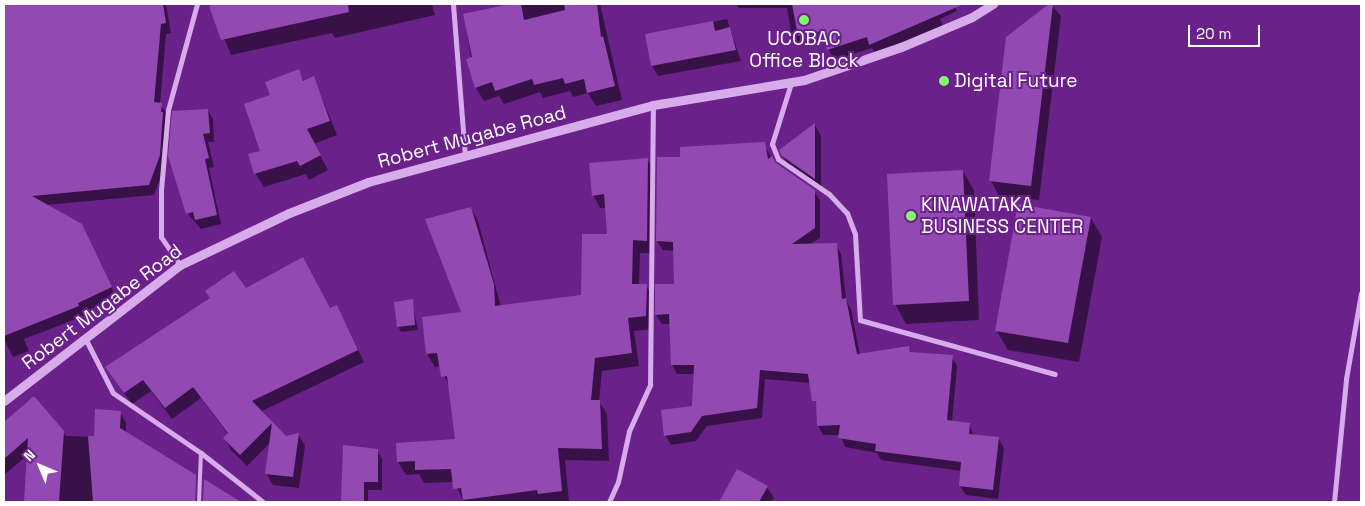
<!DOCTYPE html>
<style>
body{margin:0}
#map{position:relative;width:1365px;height:506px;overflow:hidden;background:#6b218a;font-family:"Space Grotesk",sans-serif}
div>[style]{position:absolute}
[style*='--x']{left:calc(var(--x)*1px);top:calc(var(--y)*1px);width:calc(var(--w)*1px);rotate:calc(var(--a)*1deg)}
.shadow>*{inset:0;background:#0007}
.building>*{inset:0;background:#9349b2}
.service>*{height:4px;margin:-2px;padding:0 2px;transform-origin:2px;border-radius:2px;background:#d8aceb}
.minor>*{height:5px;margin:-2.5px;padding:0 2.5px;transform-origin:2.5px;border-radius:2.5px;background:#d8aceb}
.tertiary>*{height:9px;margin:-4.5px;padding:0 4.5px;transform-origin:4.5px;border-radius:4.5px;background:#d8aceb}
.dots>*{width:14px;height:14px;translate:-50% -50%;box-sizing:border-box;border:2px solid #6b218a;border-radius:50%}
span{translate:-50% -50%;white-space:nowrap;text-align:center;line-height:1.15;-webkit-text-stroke:4px #6b218a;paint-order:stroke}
.poi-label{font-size:19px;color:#fff}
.left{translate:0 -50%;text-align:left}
.street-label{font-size:19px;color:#fff}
.frame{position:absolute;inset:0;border:5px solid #fff;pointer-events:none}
.north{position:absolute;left:15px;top:441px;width:50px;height:50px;-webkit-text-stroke:4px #6b218a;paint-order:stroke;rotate:315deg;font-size:14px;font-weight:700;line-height:20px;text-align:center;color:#fff}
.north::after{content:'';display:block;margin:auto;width:18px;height:22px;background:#fff;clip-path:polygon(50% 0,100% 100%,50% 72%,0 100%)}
.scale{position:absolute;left:1188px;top:25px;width:72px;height:22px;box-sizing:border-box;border:2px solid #fff;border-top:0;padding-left:6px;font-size:15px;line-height:18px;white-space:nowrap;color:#fff;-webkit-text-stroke:4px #6b218a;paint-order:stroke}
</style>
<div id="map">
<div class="shadow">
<i style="clip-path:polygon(4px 4px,166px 4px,171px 33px,166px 34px,160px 104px,167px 114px,165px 166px,154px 195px,46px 205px,87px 235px,116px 297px,83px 313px,84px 316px,24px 339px,29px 351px,13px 357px,4px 339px)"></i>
<i style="clip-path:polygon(227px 4px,432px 4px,435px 15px,335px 38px,332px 33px,231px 55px,211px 7px)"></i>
<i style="clip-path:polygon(516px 4px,600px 4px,622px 100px,596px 106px,588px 93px,573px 97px,570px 91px,543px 98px,540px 92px,504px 104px,499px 96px,484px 101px,476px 88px,464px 15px)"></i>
<i style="clip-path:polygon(736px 4px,954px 4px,957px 11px,940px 19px,943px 26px,876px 55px,872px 48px,834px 60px,825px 42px,798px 47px,792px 37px,787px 8px,739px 8px)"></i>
<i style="clip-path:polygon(1051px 4px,1061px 16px,1039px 200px,999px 196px,991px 181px,1007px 37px)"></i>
<i style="clip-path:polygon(727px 19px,741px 61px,658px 76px,652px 66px,646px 35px)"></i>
<i style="clip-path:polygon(298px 71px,304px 81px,314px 78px,337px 135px,314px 144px,328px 170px,309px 180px,306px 174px,264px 187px,255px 173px,271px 96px)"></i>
<i style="clip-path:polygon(208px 110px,213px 119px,214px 142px,208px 142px,214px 167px,209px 168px,221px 224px,201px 229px,187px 213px,170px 156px)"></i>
<i style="clip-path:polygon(815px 125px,821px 136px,821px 189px,789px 167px,783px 156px)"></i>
<i style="clip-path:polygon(764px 144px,775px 164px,814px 191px,820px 200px,820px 238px,809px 245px,836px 245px,841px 254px,846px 299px,851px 309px,860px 355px,908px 347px,912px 353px,952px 357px,957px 366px,952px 422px,969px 424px,974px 436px,998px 438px,1004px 448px,998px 499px,966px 495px,960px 486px,962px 471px,881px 460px,877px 453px,845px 447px,840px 435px,823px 435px,818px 426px,818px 409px,810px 383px,765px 379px,762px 418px,707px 426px,696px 441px,671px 445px,665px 435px,693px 407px,694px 374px,677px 374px,672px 365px,670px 324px,662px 324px,656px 315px,657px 285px,675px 285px,675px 251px,663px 250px,657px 241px,682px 158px)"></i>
<i style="clip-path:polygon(647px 159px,655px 172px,654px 253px,640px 253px,639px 285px,646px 285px,653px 298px,653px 329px,634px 331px,639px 366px,602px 371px,599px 401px,607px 414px,609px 461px,565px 460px,569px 502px,464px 502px,454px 482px,424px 483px,419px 474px,406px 475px,398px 462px,397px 444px,457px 440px,450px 389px,440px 366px,435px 367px,427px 354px,423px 318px,463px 313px,471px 208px,478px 221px,501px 307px,582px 296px,609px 235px,606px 208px,600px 208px,593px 195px)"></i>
<i style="clip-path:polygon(963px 171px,974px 190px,979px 320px,906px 324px,895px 304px)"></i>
<i style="clip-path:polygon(1091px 218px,1102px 237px,1079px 362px,1008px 350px,996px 330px)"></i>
<i style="clip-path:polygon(246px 290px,330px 309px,337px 306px,364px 362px,260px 412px,285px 437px,298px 434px,305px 446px,299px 488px,273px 485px,266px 473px,271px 442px,247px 466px,231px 450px,225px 438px,228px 434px,201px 398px,172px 419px,151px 391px,132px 404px,114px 379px)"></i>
<i style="clip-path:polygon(412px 301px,418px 330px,401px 332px,398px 326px)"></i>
<i style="clip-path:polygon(34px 398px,66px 436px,95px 437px,120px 412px,126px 423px,126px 433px,194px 482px,189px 502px,26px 502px,29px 454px,4px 475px,4px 424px)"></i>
<i style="clip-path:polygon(344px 447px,377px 450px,382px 459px,382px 490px,368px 490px,368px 502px,342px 502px)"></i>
<i style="clip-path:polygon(738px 471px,767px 487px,774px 498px,771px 502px,721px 502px)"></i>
</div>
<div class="building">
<i style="clip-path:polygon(4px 4px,163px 4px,166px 23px,161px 24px,154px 102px,162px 103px,161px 112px,163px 112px,160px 155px,149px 185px,32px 196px,82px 224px,112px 287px,78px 303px,79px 306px,4px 336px)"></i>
<i style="clip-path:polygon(221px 4px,348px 4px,349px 12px,221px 40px,209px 6px)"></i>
<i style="clip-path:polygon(510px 4px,521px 4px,524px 20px,565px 10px,564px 4px,597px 4px,601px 37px,603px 36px,615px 86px,587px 93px,584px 79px,565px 84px,563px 78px,534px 85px,532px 79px,495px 91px,492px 82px,475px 88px,466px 59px,472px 57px,463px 14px)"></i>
<i style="clip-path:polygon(792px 4px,964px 4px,869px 45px,867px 37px,827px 50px,821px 31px,798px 36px)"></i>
<i style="clip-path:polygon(1049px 4px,1053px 4px,1031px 186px,989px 181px,1006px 37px)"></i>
<i style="clip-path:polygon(713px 21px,715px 31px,730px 27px,736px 50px,651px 66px,645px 34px)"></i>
<i style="clip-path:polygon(299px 69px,303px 81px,314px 76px,330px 121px,307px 129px,321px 155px,300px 166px,297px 161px,254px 174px,248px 154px,260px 151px,244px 104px,270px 95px,265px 82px)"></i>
<i style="clip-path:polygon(208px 109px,210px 133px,203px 134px,209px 158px,205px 159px,217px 215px,195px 220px,193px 212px,186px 214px,168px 156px,172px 111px)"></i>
<i style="clip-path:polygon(815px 123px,815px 179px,782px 156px,779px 150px)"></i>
<i style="clip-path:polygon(765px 142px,768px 159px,772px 156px,776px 163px,815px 190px,815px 228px,792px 244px,837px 243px,842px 299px,846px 298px,857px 354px,909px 346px,910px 352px,953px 355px,947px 420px,970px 423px,969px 434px,999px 437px,993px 490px,959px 486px,961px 462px,875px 451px,876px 444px,838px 438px,840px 425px,817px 426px,816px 401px,812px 401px,808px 374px,760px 370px,757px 408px,702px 416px,691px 432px,664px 436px,661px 410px,692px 406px,694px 365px,671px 365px,669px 314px,655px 315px,655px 284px,674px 284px,673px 242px,656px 241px,657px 157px,680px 157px,680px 147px)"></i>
<i style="clip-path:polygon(648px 158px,647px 241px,633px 240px,632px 284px,647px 284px,646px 316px,628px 318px,632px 353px,595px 358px,591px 400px,600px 400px,602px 449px,558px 448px,562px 491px,538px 494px,537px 490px,463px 500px,461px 488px,453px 489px,451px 469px,415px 470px,415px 461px,397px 462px,396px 443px,455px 439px,447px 376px,441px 377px,437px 353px,426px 354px,422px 317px,461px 312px,425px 219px,471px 207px,494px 284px,495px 306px,581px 295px,582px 234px,607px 234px,604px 194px,592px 196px,589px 163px)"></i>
<i style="clip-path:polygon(963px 170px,969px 301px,893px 305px,887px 174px)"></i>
<i style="clip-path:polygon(1018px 204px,1091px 217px,1068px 343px,995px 331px)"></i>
<i style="clip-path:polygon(303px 257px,330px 308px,337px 305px,358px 350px,252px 401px,286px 436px,299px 433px,293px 477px,265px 474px,272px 423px,240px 455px,223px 438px,228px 433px,193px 387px,165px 408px,143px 380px,124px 393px,105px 367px,210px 298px,205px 291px,234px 271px,246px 288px)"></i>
<i style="clip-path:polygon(413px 299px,415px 325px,397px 327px,394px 302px)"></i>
<i style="clip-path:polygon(34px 396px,64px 431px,59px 502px,24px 501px,28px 438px,4px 459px,4px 422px)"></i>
<i style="clip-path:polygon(95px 409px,121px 411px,120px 428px,196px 475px,195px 502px,93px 502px,88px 436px,94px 436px)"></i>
<i style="clip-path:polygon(343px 445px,378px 449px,378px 482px,364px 482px,364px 502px,341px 502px)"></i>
<i style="clip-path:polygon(737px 469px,768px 486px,759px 502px,719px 502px)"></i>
<i style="clip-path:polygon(204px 479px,241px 502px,203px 502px)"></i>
</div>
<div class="service">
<i style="--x:199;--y:502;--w:49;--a:-87.7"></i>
</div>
<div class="minor">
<i style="--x:453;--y:4;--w:152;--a:85.5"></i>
<i style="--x:791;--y:83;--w:64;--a:107.3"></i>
<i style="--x:772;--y:144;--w:16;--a:68"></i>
<i style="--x:778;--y:159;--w:62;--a:34.5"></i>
<i style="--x:829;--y:194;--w:26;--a:47"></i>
<i style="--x:847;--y:213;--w:22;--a:69"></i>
<i style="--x:855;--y:234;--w:86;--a:86.7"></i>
<i style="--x:860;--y:320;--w:202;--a:15.5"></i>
<i style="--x:180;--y:265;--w:34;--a:-124"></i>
<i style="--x:161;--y:237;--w:47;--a:-90"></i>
<i style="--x:161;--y:190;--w:80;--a:-85"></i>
<i style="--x:168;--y:110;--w:110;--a:-74.7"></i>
<i style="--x:86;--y:340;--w:59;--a:63"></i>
<i style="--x:113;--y:393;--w:107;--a:34.3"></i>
<i style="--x:201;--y:453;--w:79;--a:38.3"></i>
<i style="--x:609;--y:502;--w:22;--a:-66"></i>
<i style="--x:618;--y:482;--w:52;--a:-77.8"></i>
<i style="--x:629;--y:431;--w:51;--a:-65.5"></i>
<i style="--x:650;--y:385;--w:280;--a:-89.4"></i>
<i style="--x:1334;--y:502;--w:124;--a:-84.4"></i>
<i style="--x:1346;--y:379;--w:87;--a:-80.1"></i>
</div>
<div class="tertiary">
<i style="--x:4;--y:401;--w:222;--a:-37.7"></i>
<i style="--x:180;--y:265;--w:121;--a:-25.5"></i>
<i style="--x:289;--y:213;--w:85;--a:-21.4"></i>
<i style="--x:368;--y:182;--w:295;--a:-15.1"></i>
<i style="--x:653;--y:105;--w:153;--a:-9.4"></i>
<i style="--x:804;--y:80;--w:102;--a:-18.8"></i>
<i style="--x:901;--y:47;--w:77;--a:-22.9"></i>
<i style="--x:972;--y:17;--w:25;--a:-32"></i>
</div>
<div class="dots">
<i style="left:804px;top:20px;background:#81f86d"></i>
<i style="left:944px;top:81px;background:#81f86d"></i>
<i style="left:911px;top:216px;background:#81f86d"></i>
</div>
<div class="poi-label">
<span style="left:804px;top:50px">UCOBAC<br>Office Block</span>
<span class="left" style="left:954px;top:81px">Digital Future</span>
<span class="left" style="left:921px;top:216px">KINAWATAKA<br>BUSINESS CENTER</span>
</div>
<div class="street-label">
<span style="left:472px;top:137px;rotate:-15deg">Robert Mugabe Road</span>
<span style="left:102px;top:307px;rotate:-37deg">Robert Mugabe Road</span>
</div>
<div class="frame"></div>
<div class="north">N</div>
<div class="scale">20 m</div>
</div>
